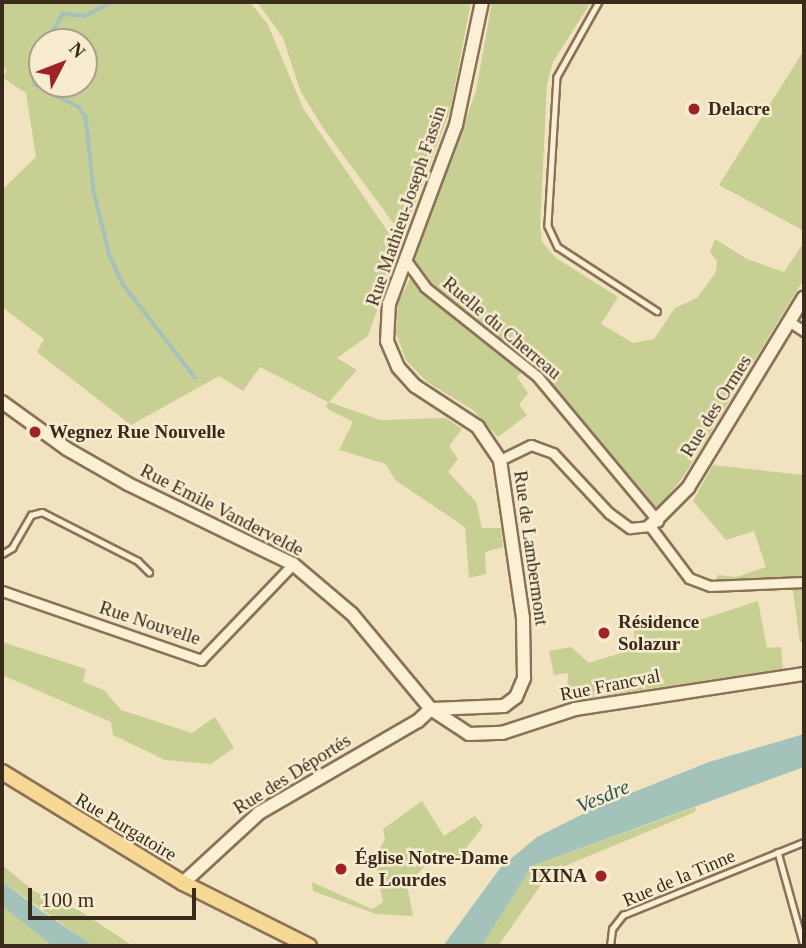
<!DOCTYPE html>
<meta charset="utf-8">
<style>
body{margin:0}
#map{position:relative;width:806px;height:948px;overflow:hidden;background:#f1e2c0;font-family:"Times New Roman",serif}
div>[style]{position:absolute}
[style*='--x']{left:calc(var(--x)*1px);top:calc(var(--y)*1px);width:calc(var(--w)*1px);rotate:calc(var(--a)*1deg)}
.green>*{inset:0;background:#c8cf93}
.water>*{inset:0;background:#a3c2b9}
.stream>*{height:3.5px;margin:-1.75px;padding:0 1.75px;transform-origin:1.75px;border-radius:1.75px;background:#a3c2b9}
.roads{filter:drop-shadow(2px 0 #8b7257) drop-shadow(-2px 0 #8b7257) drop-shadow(0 2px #8b7257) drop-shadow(0 -2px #8b7257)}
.lane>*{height:4.5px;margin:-2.25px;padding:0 2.25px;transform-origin:2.25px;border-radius:2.25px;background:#fbefd4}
.street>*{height:9px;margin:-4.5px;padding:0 4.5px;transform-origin:4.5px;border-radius:4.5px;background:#fbefd4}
.secondary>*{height:12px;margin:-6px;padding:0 6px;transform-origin:6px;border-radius:6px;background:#fbefd4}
.primary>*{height:14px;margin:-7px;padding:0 7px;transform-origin:7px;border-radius:7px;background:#f7d895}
.dots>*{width:19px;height:19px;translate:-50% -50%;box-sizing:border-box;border:4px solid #f8ecd0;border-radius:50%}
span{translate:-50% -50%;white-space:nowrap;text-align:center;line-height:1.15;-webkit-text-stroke:5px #f8ecd0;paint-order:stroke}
.poi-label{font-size:19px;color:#392a1c;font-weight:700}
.left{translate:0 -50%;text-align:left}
.right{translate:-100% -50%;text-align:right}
.street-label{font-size:19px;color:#392a1c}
.water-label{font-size:21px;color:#2a5a57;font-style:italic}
.frame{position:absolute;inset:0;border:4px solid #392a1c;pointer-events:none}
.north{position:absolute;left:28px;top:28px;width:70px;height:70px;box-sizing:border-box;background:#f8ecd0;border:2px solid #ac9e88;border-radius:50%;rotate:48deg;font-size:19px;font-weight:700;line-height:28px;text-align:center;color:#392a1c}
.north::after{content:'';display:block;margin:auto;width:24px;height:32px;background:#9e2324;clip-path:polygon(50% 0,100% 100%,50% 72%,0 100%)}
.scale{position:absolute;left:28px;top:888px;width:168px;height:32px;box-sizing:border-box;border:4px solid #392a1c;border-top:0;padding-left:9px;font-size:21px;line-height:24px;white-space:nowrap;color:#392a1c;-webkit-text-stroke:5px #f8ecd0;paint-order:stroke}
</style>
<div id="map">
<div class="green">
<i style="clip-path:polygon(evenodd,2px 2px,250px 2px,268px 25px,303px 108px,399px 248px,368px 336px,337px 358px,357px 370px,329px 402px,380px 420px,446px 418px,462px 429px,449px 446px,458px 459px,448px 472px,476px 502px,482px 528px,501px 528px,503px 547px,485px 552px,486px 574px,469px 578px,465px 527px,395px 480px,386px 464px,339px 450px,353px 422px,326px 408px,328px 402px,260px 367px,243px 391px,219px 376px,131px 425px,37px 352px,44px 339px,2px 307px,2px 190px,36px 157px,26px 93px,3px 78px,7px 70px,2px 67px,2px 2px,42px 42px,84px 42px,84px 84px,42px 84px,42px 42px)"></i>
<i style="clip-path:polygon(257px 2px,471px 2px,450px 111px,405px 230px,394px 224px,323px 128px,300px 90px,283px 38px)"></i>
<i style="clip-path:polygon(492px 2px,591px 2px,553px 62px,547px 84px,540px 226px,542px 242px,556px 258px,618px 297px,601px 324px,633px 343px,654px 339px,675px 308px,697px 298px,716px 272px,717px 261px,710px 252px,715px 239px,747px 259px,784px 272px,804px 242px,804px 279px,683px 477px,654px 513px,590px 431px,522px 357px,428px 281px,414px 261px,476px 91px)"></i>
<i style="clip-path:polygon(804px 50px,804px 231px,719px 185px)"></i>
<i style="clip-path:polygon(411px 277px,523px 370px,517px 377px,528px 393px,519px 405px,527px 415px,498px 437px,473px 410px,427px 382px,406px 360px,396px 333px,398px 303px)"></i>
<i style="clip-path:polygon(713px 465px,804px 475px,804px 576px,715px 582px,718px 575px,736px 577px,766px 567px,754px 531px,726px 540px,693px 501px)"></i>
<i style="clip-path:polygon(792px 584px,804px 585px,804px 642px,800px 642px)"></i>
<i style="clip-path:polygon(758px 601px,767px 648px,781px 647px,783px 669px,567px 701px,568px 673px,554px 675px,549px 651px,571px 647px,589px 663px,633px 649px,635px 623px,655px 615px,703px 619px)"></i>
<i style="clip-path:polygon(2px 642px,86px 669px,83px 682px,104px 690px,121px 710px,192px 733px,215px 717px,234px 748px,211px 764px,165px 760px,113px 735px,111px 722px,2px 675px)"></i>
<i style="clip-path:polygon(422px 801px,444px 836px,475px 816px,483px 826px,455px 863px,438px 852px,407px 885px,413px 916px,376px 914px,313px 891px,312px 882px,372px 909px,383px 902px,374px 860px,385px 839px,383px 829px)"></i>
<i style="clip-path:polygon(696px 807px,695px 812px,550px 872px,498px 946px,482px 946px,532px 866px)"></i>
<i style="clip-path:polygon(2px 865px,34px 891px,80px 911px,133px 946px,93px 946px,2px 881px)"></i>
<i style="clip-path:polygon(2px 906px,13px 912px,53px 946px,2px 946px)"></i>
</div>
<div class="water">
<i style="clip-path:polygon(804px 734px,804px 767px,532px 866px,482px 946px,443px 946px,501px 867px,537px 837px,599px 806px,709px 762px)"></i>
<i style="clip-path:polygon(2px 881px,40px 910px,94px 946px,53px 946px,2px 906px)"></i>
</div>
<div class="stream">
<i style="--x:46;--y:42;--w:33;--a:-59"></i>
<i style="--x:63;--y:14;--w:22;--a:5"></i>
<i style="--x:85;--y:16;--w:31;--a:-27"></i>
<i style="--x:42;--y:56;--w:29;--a:106"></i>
<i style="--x:34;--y:84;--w:51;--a:27.1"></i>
<i style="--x:79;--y:107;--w:12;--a:55"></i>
<i style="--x:86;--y:117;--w:74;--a:83.8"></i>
<i style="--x:94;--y:191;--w:67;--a:76.2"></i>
<i style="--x:110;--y:256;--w:31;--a:65"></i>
<i style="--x:123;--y:284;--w:118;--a:52.3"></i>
</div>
<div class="roads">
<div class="lane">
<i style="--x:599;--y:2;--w:86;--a:119.2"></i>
<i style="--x:557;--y:77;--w:149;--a:93.5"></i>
<i style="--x:548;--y:226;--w:23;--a:65"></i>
<i style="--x:558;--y:247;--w:118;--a:32.9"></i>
<i style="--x:2;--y:554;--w:12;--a:-31"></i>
<i style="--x:12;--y:548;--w:38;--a:-60"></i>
<i style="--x:31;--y:515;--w:11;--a:-15"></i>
<i style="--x:42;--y:512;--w:108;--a:27"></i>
<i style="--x:138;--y:561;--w:16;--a:45"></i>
<i style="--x:778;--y:852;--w:98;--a:74.5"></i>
<i style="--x:610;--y:946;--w:17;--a:-83"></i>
<i style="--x:612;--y:929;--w:18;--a:-52"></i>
<i style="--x:623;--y:915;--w:195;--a:-22"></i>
</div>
<div class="street">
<i style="--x:405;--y:259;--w:34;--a:54"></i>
<i style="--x:425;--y:287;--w:143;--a:38.5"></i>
<i style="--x:537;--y:376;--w:189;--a:50.2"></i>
<i style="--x:790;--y:322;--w:17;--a:33"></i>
<i style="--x:500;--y:460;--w:34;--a:-26"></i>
<i style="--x:531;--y:445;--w:23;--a:20"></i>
<i style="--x:553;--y:453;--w:82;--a:47"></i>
<i style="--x:609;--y:513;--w:26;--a:36"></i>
<i style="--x:630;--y:528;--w:20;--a:-6"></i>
<i style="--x:650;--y:526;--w:65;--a:53.1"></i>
<i style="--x:689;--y:578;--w:22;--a:21"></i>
<i style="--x:710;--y:586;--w:94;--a:-2.4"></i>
<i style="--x:2;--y:591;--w:211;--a:19.1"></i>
<i style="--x:201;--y:660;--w:133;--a:-46.2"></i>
</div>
<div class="secondary">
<i style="--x:2;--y:402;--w:80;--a:35.9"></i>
<i style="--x:67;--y:449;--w:70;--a:29.8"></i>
<i style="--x:128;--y:484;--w:183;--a:25.9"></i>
<i style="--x:293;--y:564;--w:77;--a:40.3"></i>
<i style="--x:352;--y:614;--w:124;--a:50.3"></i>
<i style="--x:431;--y:709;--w:45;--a:33.3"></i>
<i style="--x:469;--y:734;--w:33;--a:-2"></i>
<i style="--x:502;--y:733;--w:77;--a:-18.2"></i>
<i style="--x:575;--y:709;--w:232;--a:-8.7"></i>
<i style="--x:650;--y:526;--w:54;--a:-45"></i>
<i style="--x:688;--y:488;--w:223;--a:-58.7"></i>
<i style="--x:432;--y:709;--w:72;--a:-2.4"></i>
<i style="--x:504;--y:706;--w:15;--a:-37"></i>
<i style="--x:516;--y:697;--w:21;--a:-67"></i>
<i style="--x:524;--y:678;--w:60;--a:-91"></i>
<i style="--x:523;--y:618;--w:160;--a:-98.3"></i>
<i style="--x:500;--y:460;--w:40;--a:-124"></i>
<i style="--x:478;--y:427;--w:75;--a:-146.9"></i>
<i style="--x:415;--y:386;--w:25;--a:-132"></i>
<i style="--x:398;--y:367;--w:28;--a:-113"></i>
<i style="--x:387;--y:341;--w:37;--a:-87"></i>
<i style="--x:389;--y:304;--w:191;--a:-69.5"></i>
<i style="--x:456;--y:125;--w:126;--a:-78.1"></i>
<i style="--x:183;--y:883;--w:103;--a:-42.6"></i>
<i style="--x:259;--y:813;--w:184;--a:-30.1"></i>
<i style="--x:418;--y:721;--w:18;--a:-43"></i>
</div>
<div class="primary">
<i style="--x:2;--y:772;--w:212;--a:31.5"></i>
<i style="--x:183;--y:883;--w:141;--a:26.6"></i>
</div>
</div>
<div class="dots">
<i style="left:694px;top:109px;background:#9e2324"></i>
<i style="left:35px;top:432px;background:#9e2324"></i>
<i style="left:604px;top:633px;background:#9e2324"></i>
<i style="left:341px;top:869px;background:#9e2324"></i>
<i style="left:601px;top:876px;background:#9e2324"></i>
</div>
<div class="poi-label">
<span class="left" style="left:708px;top:109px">Delacre</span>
<span class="left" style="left:49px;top:432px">Wegnez Rue Nouvelle</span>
<span class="left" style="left:618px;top:633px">Résidence<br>Solazur</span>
<span class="left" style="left:355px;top:869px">Église Notre-Dame<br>de Lourdes</span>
<span class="right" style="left:587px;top:876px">IXINA</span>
</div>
<div class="street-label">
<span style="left:406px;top:206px;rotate:-71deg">Rue Mathieu-Joseph Fassin</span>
<span style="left:502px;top:328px;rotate:40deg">Ruelle du Cherreau</span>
<span style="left:716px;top:406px;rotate:-58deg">Rue des Ormes</span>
<span style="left:222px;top:510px;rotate:27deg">Rue Emile Vandervelde</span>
<span style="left:531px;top:548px;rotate:82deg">Rue de Lambermont</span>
<span style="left:150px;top:623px;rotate:18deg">Rue Nouvelle</span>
<span style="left:610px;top:685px;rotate:-11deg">Rue Francval</span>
<span style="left:292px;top:774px;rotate:-32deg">Rue des Déportés</span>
<span style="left:126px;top:827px;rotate:31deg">Rue Purgatoire</span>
<span style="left:679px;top:878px;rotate:-23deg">Rue de la Tinne</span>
</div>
<div class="water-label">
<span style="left:603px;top:796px;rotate:-23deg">Vesdre</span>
</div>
<div class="frame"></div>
<div class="north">N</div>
<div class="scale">100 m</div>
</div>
